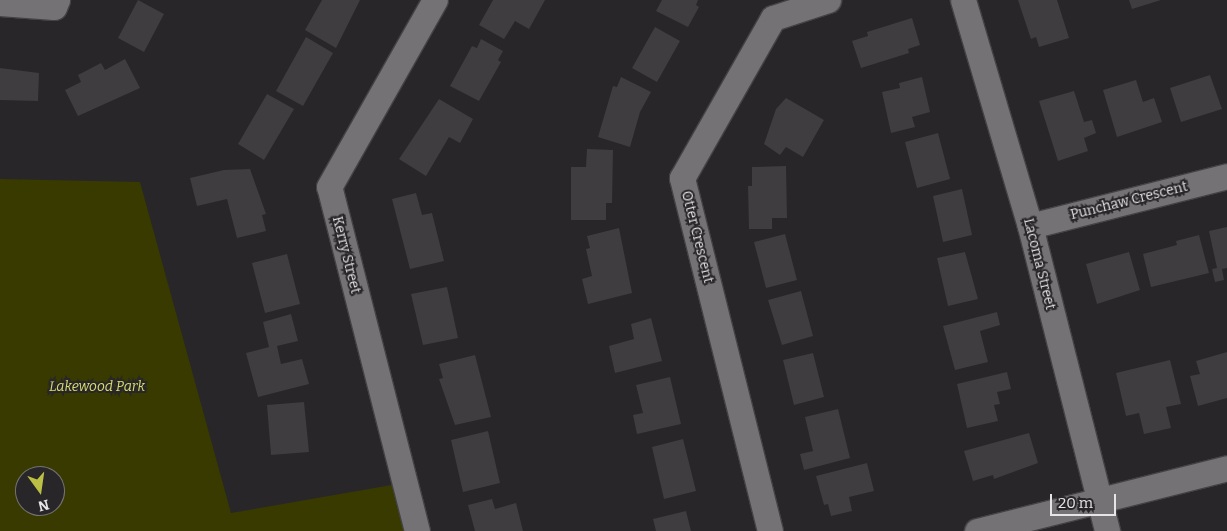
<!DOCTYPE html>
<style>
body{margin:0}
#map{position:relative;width:1227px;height:531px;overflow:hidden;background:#282628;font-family:Bitter,serif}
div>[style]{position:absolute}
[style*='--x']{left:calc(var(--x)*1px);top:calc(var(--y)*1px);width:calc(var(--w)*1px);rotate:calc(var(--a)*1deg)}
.green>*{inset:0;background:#383a00}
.building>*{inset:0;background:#3f3d3f}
.roads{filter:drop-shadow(1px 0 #444244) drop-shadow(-1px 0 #444244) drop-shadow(0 1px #444244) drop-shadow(0 -1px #444244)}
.street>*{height:25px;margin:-12.5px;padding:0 12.5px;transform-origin:12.5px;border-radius:12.5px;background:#757275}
span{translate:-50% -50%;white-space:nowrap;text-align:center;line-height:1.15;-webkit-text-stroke:4px #282628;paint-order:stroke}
.street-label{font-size:14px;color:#e6e4e6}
.park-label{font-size:14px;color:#d6db6f;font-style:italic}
.north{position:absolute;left:15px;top:466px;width:50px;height:50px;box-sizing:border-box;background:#282628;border:1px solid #747274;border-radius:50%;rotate:166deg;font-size:14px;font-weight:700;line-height:20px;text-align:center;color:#e6e4e6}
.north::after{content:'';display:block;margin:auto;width:18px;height:22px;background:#bbc044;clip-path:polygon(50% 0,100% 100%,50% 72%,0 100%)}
.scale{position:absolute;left:1050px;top:494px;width:66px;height:22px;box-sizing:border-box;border:2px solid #e6e4e6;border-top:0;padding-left:6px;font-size:15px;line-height:18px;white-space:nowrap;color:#e6e4e6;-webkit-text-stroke:4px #282628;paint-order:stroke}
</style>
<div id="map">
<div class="green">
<i style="clip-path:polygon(evenodd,0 179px,140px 182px,231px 513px,403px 483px,414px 531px,0 531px,0 179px,25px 476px,55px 476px,55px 506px,25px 506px,25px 476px)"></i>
</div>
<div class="building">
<i style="clip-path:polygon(138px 0,164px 14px,144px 52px,118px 38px)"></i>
<i style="clip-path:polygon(322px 0,360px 0,336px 48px,305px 30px)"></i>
<i style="clip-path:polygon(493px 0,545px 0,529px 29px,515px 21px,504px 39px,479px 25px)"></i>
<i style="clip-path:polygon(662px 0,698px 0,696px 5px,699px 7px,688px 27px,656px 11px)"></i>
<i style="clip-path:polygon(1018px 0,1057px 0,1069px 38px,1039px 47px,1036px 37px,1031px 39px)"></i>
<i style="clip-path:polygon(1129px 0,1161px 0,1132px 9px)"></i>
<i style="clip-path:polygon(912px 18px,920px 45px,908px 49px,909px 53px,861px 68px,852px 41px,868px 36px,867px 32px)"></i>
<i style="clip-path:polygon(655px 27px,680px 41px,657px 82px,632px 68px)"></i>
<i style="clip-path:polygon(306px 37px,333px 53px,303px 106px,276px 91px)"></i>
<i style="clip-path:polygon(481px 39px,503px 51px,498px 60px,501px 62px,479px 101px,450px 86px,472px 46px,477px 48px)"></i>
<i style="clip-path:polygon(125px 59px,140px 88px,78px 116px,65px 90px,81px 82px,78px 75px,101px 63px,105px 70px)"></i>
<i style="clip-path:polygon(0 68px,39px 73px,38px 101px,0 100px)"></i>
<i style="clip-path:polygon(1210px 75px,1222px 109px,1181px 122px,1170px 88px)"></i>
<i style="clip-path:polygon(621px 77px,651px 92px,640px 112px,630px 147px,598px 137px,613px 86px,617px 87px)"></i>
<i style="clip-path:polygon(922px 77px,930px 112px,912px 117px,915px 127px,891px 133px,882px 92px,900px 88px,899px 83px)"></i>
<i style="clip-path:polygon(1136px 80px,1143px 102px,1154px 98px,1162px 122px,1117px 137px,1103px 90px)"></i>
<i style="clip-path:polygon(1074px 91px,1084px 122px,1092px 120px,1096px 133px,1084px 138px,1088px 151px,1058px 161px,1039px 101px)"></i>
<i style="clip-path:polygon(267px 94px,294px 109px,264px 160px,238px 144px)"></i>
<i style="clip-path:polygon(786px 98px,824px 120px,803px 157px,786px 147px,780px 155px,764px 144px,776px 109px)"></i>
<i style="clip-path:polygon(439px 99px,473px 119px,460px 143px,449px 137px,426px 176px,399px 159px)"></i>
<i style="clip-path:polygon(938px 133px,950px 179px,917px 188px,905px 142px)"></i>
<i style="clip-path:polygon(587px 149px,613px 150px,612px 203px,606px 203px,606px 220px,571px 220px,571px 167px,586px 167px)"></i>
<i style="clip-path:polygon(786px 166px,787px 218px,772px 218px,772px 229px,749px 229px,748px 186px,752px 186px,752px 167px)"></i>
<i style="clip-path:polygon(250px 169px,266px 214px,262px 215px,266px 231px,237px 238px,227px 199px,197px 206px,190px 178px,224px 170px)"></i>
<i style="clip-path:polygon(962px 189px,972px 235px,943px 242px,933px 196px)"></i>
<i style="clip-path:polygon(416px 193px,422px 215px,432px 213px,444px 261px,410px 269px,392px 199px)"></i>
<i style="clip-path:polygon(1227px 227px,1227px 268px,1222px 269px,1224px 280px,1215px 282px,1212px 269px,1217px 268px,1209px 231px)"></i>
<i style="clip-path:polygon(619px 228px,632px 293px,588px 304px,582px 279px,592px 276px,586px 249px,590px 248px,587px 236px)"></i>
<i style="clip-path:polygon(785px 234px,797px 280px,766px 288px,754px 242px)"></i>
<i style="clip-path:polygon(1199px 235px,1209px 273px,1151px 287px,1143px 254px,1177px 245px,1176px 241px)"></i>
<i style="clip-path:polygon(965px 252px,978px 299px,948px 306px,937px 258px)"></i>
<i style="clip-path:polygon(1129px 252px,1140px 290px,1097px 304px,1086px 264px)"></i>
<i style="clip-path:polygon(287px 254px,300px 304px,265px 313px,252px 263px)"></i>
<i style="clip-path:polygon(447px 287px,458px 338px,423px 345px,411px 294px)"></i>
<i style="clip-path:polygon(801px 291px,813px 336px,782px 345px,768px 300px)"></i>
<i style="clip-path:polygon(997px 312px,1000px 325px,980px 331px,988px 362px,955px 370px,943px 326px)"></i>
<i style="clip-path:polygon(291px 314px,298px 341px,277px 346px,281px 364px,302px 359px,309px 384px,258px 397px,246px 353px,269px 347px,263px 322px)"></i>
<i style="clip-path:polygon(651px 318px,662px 361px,615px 373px,609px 346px,634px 339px,631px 324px)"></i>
<i style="clip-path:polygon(1227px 352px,1227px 398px,1198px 406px,1190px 376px,1200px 374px,1196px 361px)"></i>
<i style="clip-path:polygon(813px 353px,824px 397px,794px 405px,783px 360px)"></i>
<i style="clip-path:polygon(475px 355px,491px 417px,455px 425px,439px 379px,443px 378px,439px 364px)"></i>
<i style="clip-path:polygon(1170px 360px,1181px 404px,1166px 407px,1171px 428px,1144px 434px,1139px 413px,1126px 416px,1116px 373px)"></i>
<i style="clip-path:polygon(1007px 372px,1011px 389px,997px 392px,1000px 404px,994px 405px,998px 421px,967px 428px,957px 384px)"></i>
<i style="clip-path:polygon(670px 377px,681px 424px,637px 434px,633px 415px,643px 413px,636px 385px)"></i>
<i style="clip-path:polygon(304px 402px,309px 452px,271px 455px,267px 405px)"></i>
<i style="clip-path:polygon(838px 409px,850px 458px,804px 470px,800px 454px,813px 451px,805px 417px)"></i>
<i style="clip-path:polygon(488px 431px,500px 483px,463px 492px,451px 440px)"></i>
<i style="clip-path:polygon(1029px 433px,1038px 463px,994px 479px,993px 475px,973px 481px,964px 451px)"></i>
<i style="clip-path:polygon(683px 439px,696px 491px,664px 499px,652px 447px)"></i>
<i style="clip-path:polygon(867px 463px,874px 491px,849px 497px,852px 511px,831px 516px,828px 504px,824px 505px,816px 476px)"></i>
<i style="clip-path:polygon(492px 499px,495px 509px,516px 503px,523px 531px,475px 531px,468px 505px)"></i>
<i style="clip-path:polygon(686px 511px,691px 531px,656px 531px,653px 519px)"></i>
</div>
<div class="roads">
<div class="street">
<i style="--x:963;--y:0;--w:236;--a:73.5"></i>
<i style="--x:1030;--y:226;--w:315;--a:75.8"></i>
<i style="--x:0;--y:3;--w:54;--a:4.2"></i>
<i style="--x:54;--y:7;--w:8;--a:-67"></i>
<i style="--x:1030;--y:226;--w:203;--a:-14.2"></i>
<i style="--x:417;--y:531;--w:355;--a:-104.3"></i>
<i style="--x:329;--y:187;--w:215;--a:-60.5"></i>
<i style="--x:770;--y:531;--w:364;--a:-104"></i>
<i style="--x:682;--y:178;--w:184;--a:-60.4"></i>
<i style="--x:773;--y:18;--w:58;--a:-18.1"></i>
<i style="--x:977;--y:531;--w:258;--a:-14.1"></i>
</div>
</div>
<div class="street-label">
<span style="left:1129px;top:201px;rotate:-14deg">Punchaw Crescent</span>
<span style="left:697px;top:237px;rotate:76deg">Otter Crescent</span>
<span style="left:346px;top:255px;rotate:76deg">Kerry Street</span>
<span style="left:1039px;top:264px;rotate:76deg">Lacoma Street</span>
</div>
<div class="park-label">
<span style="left:97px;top:387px">Lakewood Park</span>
</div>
<div class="north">N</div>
<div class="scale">20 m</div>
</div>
